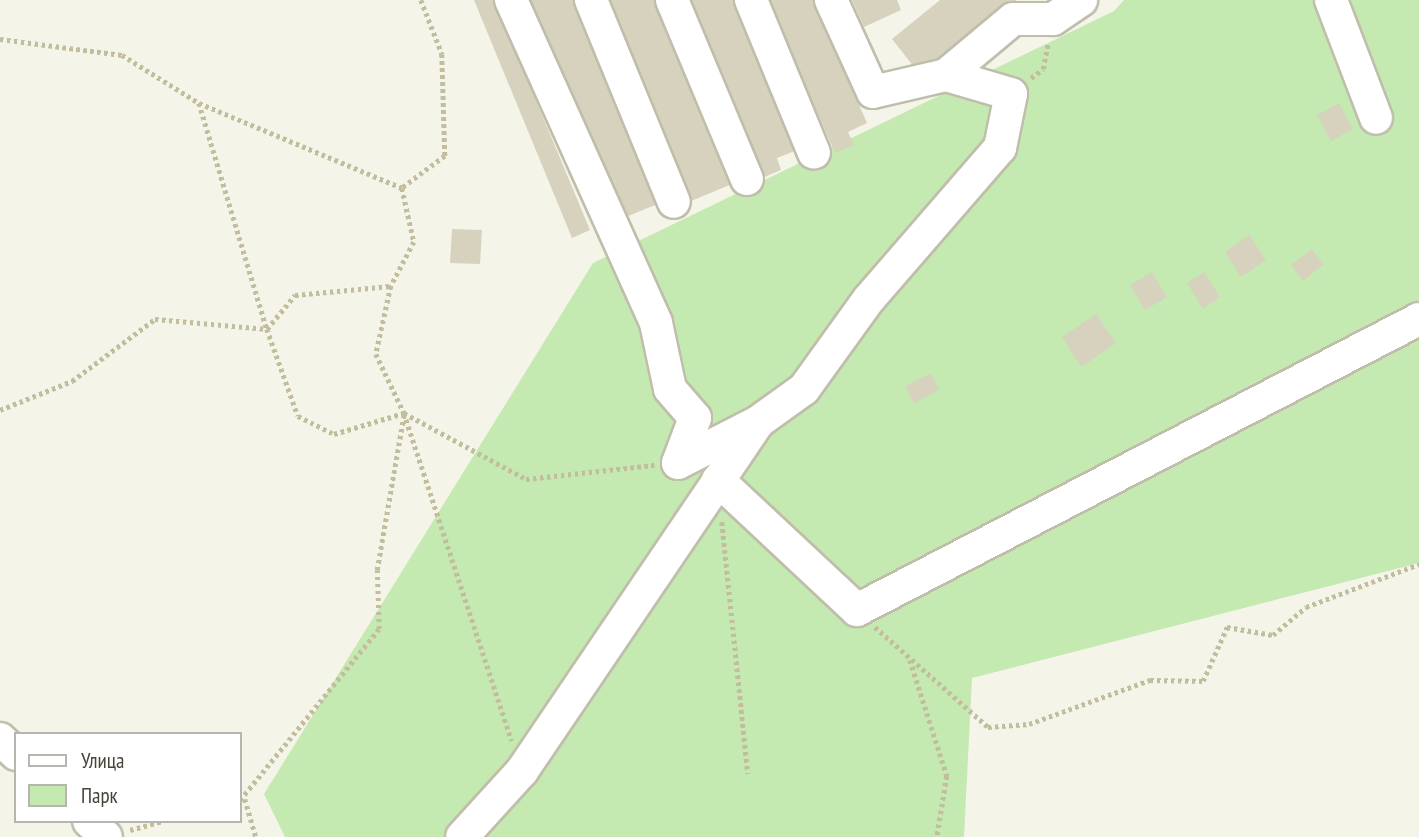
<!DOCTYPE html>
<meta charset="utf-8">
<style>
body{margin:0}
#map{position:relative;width:1419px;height:837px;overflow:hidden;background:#f5f4e9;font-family:"PT Sans Narrow",sans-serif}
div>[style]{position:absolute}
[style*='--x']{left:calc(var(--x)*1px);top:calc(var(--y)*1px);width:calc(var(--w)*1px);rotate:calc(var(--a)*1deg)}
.green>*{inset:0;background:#c4e9b1}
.building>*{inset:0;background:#d7d2be}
.path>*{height:4.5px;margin-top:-2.25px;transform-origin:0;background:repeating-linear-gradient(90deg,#c2bd9c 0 3.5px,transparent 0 7px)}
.roads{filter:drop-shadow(2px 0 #c0beab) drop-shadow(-2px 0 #c0beab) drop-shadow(0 2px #c0beab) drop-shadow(0 -2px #c0beab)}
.minor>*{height:32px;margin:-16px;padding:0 16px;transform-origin:16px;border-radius:16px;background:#fff}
span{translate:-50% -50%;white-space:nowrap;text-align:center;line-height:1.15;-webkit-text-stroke:5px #fff;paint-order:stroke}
.legend{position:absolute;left:14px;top:732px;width:228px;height:91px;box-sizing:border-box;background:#fff;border:2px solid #b6b5af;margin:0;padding:9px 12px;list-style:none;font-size:21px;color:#484537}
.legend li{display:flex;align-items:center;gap:14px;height:35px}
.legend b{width:35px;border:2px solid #b6b5af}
</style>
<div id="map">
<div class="green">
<i style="clip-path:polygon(1124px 0,1419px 0,1419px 563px,972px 678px,964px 837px,285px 837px,264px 794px,593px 263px,1114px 11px)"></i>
</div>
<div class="building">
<i style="clip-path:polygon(474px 0,494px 0,590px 230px,572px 238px)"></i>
<i style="clip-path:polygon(530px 0,577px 0,660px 203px,621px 219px)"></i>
<i style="clip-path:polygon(607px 0,655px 0,732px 184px,691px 201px)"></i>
<i style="clip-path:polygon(687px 0,733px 0,797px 150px,777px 158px,781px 170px,762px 178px)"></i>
<i style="clip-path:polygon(768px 0,813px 0,867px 123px,848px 132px,854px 145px,835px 153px)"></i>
<i style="clip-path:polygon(852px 0,897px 0,901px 10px,864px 27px)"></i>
<i style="clip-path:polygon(940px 0,1017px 0,922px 77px,892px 39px)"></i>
<i style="clip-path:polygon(1339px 103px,1353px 129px,1331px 141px,1317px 115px)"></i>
<i style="clip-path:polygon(452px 229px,482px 230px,480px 264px,450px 263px)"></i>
<i style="clip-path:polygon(1249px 235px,1266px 260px,1241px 277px,1225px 252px)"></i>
<i style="clip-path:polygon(1312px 249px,1324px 264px,1303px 281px,1291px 265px)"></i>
<i style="clip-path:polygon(1152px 272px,1167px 297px,1145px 310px,1130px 285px)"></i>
<i style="clip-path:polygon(1204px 272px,1220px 297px,1203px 309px,1187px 283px)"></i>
<i style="clip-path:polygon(1096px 314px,1116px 343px,1081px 367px,1062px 337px)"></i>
<i style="clip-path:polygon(931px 373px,939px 390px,914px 403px,905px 386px)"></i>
</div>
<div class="path">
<i style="--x:421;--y:0;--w:58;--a:68.7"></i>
<i style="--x:442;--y:54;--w:102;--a:88.3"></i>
<i style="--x:445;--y:156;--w:54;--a:143.3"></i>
<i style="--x:402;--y:188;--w:55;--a:77.5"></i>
<i style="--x:414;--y:242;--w:50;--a:117.6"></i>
<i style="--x:391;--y:286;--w:70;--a:102.4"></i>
<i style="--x:376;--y:354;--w:65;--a:64.6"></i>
<i style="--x:404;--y:413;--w:139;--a:28.4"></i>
<i style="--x:526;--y:479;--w:129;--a:-6.2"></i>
<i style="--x:0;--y:39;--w:123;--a:7.5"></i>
<i style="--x:122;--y:55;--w:91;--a:31.9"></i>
<i style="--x:199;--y:103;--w:220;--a:22.7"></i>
<i style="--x:1031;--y:78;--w:15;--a:-37"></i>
<i style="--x:1043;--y:69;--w:25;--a:-79"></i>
<i style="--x:199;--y:103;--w:236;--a:73.3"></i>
<i style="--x:267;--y:329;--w:44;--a:-50.5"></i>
<i style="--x:295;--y:295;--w:96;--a:-5.4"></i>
<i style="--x:0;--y:410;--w:78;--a:-21.9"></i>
<i style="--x:72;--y:381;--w:104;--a:-36.8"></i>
<i style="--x:155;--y:319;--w:112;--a:5.1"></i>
<i style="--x:267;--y:329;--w:92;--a:70.4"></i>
<i style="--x:298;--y:416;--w:40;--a:26.6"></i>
<i style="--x:334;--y:434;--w:73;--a:-16.7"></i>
<i style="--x:404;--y:413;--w:345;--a:71.8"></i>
<i style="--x:722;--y:522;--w:253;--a:84.1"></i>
<i style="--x:875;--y:627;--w:151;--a:41.5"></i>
<i style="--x:988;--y:727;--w:41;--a:-4.2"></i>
<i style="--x:1029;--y:724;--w:129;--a:-20"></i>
<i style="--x:1150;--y:680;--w:53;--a:1.1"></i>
<i style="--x:1203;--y:681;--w:59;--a:-66"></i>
<i style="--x:1227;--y:627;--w:47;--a:9.9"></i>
<i style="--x:1273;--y:635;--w:43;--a:-40.3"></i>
<i style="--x:1306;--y:607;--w:121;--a:-20.8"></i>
<i style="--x:910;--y:660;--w:122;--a:72.3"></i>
<i style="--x:947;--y:776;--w:62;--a:99.3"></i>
<i style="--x:245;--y:799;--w:40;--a:74"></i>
<i style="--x:240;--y:800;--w:220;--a:-50.9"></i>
<i style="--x:379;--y:629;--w:59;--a:-91.9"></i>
<i style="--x:377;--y:570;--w:158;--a:-80.2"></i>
<i style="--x:130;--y:830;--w:34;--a:-15"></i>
</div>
<div class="roads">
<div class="minor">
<i style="--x:511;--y:0;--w:354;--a:65.8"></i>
<i style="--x:656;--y:323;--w:67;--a:78"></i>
<i style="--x:670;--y:389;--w:38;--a:49"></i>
<i style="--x:695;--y:418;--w:48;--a:110.7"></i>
<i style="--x:678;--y:463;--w:85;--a:-27.2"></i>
<i style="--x:591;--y:0;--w:218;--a:67.7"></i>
<i style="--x:672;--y:0;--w:194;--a:67.3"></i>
<i style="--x:751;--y:0;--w:165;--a:67.6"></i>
<i style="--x:831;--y:0;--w:101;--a:65.5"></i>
<i style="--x:873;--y:92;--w:75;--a:-13.1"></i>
<i style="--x:1331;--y:0;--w:126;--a:69.1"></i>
<i style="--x:718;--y:480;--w:190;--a:43.1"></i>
<i style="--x:857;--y:610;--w:633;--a:-27.37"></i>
<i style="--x:0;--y:739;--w:22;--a:43"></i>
<i style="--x:89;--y:821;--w:23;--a:43"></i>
<i style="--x:462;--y:837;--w:89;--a:-47.7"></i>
<i style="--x:522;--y:771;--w:421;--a:-55.9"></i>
<i style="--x:758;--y:422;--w:57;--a:-35.7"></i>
<i style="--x:804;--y:389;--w:111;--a:-54.2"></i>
<i style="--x:869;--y:299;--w:200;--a:-49.1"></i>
<i style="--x:1000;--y:148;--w:55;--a:-78.5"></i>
<i style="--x:1011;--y:94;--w:68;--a:-163.7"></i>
<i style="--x:946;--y:75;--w:87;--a:-39.9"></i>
<i style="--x:1013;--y:19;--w:40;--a:0"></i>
<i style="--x:1053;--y:19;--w:34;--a:-34"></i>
</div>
</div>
<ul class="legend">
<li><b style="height:9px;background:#fff"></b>Улица</li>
<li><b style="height:19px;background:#c4e9b1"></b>Парк</li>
</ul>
</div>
